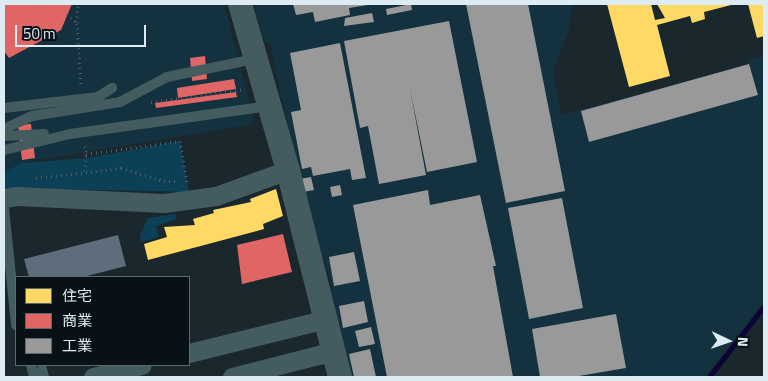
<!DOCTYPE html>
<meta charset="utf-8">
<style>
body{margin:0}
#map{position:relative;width:768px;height:381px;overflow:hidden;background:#1a272d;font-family:"Titillium Web","Noto Sans JP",sans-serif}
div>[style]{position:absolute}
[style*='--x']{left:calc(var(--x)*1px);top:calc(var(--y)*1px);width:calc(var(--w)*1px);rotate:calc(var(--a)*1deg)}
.built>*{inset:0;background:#13313f}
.green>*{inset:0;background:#0b4056}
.homes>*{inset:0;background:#ffd966}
.shops>*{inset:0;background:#e06666}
.industry>*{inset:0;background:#999}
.stream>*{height:5px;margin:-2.5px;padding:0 2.5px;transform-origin:2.5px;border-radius:2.5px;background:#0b0437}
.building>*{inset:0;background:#5e6d7b}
.path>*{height:3px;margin-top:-1.5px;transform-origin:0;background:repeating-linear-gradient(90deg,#4d5e62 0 1px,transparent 0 5px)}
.service>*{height:10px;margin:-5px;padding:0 5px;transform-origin:5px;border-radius:5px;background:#445c5f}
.minor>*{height:19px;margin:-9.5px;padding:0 9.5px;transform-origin:9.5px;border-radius:9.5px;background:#445c5f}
.tertiary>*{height:24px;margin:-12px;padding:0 12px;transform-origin:12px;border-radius:12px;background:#445c5f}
span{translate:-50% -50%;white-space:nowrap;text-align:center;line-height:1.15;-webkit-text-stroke:5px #071116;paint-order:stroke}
.frame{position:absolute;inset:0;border:5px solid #ddecf3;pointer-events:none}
.legend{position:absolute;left:15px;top:276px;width:175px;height:90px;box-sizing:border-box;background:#071116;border:1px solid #5d696e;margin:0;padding:6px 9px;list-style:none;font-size:15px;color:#ddecf3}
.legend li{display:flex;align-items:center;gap:10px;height:25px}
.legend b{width:25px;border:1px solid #5d696e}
.north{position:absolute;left:703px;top:316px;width:50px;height:50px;-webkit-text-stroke:4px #071116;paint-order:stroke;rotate:93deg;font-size:14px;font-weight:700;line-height:20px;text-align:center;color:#ddecf3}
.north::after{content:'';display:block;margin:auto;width:18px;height:22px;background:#ddecf3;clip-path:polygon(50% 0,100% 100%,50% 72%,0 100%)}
.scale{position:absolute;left:15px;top:25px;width:131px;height:22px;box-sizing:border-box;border:2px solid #ddecf3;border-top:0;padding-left:6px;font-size:15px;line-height:18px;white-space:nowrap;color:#ddecf3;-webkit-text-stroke:4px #071116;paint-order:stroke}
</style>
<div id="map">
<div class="built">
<i style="clip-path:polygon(4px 4px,224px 4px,255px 124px,21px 163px,4px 172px)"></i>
<i style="clip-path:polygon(254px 4px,572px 4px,569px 31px,553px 70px,561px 115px,749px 64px,748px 60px,764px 55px,764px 302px,705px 377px,350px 377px,329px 295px,332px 287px,324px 259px,313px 246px,270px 43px,266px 43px,262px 36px)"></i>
</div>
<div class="green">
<i style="clip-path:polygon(180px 141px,189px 192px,4px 188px,4px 172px,21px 163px,86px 158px)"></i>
<i style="clip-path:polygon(175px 214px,176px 219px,156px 226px,159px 237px,141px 242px,140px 235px,148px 218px)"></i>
</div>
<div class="homes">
<i style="clip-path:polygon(607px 4px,651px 4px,655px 20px,665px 18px,657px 4px,735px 4px,704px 12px,705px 19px,692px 23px,690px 16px,657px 25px,670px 76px,629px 87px)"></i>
<i style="clip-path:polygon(748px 4px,764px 4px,764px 36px,757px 38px)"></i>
<i style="clip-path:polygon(276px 189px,283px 216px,263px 224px,264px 229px,148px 260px,144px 244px,167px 237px,164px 227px,195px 225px,193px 219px,214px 213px,213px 210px,251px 202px,250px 199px)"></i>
</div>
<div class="shops">
<i style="clip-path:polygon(4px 4px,72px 4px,61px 30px,9px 58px,4px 51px)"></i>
<i style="clip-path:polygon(205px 56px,207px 79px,192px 81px,190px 58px)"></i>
<i style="clip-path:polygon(234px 79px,236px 89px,178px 98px,177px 88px)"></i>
<i style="clip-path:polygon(236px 92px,237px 97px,156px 108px,155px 103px)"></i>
<i style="clip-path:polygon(31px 124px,35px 158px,22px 160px,18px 125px)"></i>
<i style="clip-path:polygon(283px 234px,292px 272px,242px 284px,237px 245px)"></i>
</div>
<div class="industry">
<i style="clip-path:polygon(293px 4px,368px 4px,368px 5px,349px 8px,350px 15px,315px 22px,313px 12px,296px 15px)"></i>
<i style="clip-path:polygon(411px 4px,412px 10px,387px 15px,386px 9px)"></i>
<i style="clip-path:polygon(466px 4px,528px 4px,565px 191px,506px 203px)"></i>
<i style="clip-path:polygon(372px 13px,374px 22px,344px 26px,345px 18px)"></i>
<i style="clip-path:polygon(449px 21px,477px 162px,427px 172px,410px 89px,426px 175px,379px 184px,368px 126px,360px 128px,344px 41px)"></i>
<i style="clip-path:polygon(340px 43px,366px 178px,352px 180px,350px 169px,313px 176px,311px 167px,302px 169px,291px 112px,301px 110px,290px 53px)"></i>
<i style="clip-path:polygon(749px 64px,758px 95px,589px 142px,581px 111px)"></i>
<i style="clip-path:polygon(311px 177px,314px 190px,303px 192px,300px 179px)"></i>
<i style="clip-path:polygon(340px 185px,342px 195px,332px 197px,330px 187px)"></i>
<i style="clip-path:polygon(428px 190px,430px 205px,480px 195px,496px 266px,493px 266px,513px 377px,387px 377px,353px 205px)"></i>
<i style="clip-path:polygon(562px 198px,583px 308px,529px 319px,508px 208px)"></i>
<i style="clip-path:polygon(354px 252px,360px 281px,334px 286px,329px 257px)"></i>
<i style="clip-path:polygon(364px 301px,368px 322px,343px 328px,339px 306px)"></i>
<i style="clip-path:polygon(616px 314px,626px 368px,573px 377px,540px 377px,532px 329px)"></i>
<i style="clip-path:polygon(371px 327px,375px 344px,359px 347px,355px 331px)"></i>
<i style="clip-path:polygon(370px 349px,376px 377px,354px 377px,349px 354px)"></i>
</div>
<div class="stream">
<i style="--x:709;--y:377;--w:90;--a:-52.2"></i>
</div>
<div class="building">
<i style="clip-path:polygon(118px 235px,126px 266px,83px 277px,29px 277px,24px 259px)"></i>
</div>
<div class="path">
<i style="--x:67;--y:14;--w:13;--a:42"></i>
<i style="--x:77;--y:23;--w:64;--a:86.4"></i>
<i style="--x:77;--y:22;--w:18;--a:-87"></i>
<i style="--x:151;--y:102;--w:94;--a:-8"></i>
<i style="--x:85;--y:146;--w:8;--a:83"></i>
<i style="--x:86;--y:154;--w:95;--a:-7.9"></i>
<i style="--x:180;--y:141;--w:42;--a:80.3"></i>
<i style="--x:85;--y:171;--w:17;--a:-87"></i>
<i style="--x:36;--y:178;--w:86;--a:-6.7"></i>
<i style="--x:121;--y:168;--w:45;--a:16.8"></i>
<i style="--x:164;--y:181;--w:13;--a:0"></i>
</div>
<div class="service">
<i style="--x:4;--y:108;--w:95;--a:-6.7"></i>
<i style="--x:98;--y:97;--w:17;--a:-33"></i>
<i style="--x:4;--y:129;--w:31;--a:-25"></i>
<i style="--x:32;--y:116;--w:89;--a:-9"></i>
<i style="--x:120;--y:102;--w:53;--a:-28"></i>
<i style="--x:167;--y:77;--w:90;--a:-11.6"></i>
<i style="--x:4;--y:136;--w:40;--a:-2.9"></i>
<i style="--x:4;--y:150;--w:68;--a:-13.6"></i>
<i style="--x:70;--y:134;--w:202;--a:-8"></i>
<i style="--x:4;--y:208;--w:118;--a:84.1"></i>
<i style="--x:31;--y:365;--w:12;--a:76"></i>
<i style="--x:42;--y:369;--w:8;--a:76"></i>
</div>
<div class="minor">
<i style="--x:4;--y:198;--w:12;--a:-9"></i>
<i style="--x:16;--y:196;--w:148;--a:2.7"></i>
<i style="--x:164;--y:203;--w:52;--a:-7.7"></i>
<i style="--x:216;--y:196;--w:77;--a:-19.9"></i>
<i style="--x:189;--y:353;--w:141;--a:-13.9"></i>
<i style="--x:93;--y:377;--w:50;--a:-13.8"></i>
<i style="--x:232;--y:377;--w:105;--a:-14.3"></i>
</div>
<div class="tertiary">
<i style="--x:240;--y:4;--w:173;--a:73.9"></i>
<i style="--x:288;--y:170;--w:213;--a:75.9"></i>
</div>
<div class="frame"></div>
<ul class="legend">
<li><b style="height:14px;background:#ffd966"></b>住宅</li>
<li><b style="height:14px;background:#e06666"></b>商業</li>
<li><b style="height:14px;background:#999"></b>工業</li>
</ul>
<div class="north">N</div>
<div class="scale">50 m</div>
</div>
